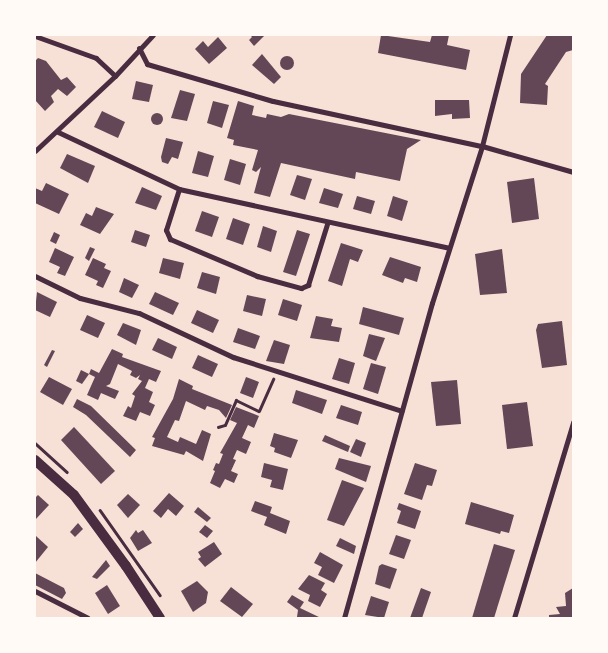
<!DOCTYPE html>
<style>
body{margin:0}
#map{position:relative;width:608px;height:653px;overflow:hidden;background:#f7e1d7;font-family:Rubik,sans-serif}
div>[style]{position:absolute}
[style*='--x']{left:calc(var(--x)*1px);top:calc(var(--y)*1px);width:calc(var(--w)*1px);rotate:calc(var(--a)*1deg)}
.building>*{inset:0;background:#644757}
.round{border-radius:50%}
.path>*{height:2.5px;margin:-1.25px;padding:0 1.25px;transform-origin:1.25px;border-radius:1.25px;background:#4a2c40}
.minor>*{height:5px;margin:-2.5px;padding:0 2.5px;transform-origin:2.5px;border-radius:2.5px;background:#4a2c40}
.primary>*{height:10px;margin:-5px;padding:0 5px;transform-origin:5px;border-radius:5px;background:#4a2c40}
span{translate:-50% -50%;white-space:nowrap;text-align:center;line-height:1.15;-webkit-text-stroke:4.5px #fffaf5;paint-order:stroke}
.frame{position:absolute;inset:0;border:36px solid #fffaf5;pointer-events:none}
</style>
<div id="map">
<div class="building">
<i style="clip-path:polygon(250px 35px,265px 35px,254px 46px,249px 40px,252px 37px)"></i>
<i style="clip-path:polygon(381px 35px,430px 42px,432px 35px,449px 35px,447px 45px,470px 50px,466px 70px,378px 53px)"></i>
<i style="clip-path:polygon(547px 35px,573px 35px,573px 50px,566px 52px,545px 84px,548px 86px,547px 105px,520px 103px,521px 74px)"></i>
<i style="clip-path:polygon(218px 37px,227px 48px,209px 64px,195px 49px,203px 41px,208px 47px)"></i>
<i style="clip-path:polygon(262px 54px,281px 77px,274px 84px,252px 65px)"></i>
<i class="round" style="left:280px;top:56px;width:14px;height:14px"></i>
<i style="clip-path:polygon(38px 58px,46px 61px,61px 80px,67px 77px,76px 87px,67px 96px,58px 89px,51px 96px,54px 102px,45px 111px,35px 100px,35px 61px)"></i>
<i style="clip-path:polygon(136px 81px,153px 85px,149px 102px,132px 99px)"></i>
<i style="clip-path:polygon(180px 90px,195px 94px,187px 121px,171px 118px)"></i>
<i style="clip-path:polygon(435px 100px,469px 100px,470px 118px,452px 119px,452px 114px,435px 116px)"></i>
<i style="clip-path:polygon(213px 101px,229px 105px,222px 128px,207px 123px)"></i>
<i style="clip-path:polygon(238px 101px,254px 106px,252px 115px,266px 118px,267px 114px,281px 117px,289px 114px,421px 140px,407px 149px,400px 181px,356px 172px,355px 179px,281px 163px,270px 197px,254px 193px,261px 167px,256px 172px,252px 170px,258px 150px,233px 145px,234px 140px,227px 138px)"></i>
<i style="clip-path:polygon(102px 111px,125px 122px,118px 138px,94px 127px)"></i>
<i class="round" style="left:151px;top:113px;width:12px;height:12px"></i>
<i style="clip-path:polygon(166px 138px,183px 142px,178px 159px,172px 157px,168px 164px,162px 162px,161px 157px)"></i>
<i style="clip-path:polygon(198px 151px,214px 156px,208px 177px,192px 173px)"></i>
<i style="clip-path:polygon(67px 154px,95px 166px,88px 183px,60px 168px)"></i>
<i style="clip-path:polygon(230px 159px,246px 164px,240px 185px,224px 180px)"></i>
<i style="clip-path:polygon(297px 175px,312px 179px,305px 200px,290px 195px)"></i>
<i style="clip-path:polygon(534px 178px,539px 219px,512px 223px,507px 182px)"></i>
<i style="clip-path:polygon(46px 183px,69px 194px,59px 214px,35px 203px,35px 188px,42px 191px)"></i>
<i style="clip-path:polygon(142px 187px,162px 196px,156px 210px,135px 203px)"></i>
<i style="clip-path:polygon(324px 188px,343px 194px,338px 208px,319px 203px)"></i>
<i style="clip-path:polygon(357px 196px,375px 201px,371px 214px,353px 209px)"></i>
<i style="clip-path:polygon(393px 196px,408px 201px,402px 221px,387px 216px)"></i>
<i style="clip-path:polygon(96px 207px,114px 214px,100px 234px,80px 225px,86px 213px,92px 216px)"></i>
<i style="clip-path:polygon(202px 211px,219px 217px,212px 237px,195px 231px)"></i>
<i style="clip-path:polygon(233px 218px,250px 224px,243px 245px,226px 239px)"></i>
<i style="clip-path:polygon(263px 226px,277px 231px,271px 252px,257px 247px)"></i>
<i style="clip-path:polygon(135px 230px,150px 235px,146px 247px,131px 242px)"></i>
<i style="clip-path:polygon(297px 230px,310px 234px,296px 276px,283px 272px)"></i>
<i style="clip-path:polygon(54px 232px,60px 235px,56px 244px,50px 241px)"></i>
<i style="clip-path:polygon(341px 243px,363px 250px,358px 262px,350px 259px,342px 286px,328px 281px)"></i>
<i style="clip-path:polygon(90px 247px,95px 249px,89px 261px,85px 258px)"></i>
<i style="clip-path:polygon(55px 248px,74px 257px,65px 276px,57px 273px,60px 267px,49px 262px)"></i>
<i style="clip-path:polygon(502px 249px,507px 293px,480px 295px,475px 254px)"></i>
<i style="clip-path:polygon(390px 257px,421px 267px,417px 282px,405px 278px,403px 283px,382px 275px)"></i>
<i style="clip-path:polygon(93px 258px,106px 264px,104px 268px,111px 271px,103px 288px,96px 285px,98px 281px,85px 275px)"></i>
<i style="clip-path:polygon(163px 258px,184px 263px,180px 279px,159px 273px)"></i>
<i style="clip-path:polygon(202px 272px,220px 277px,216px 294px,197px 288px)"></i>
<i style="clip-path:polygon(124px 278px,139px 285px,132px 298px,119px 292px)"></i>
<i style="clip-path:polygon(37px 292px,57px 302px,50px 317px,35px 310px)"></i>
<i style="clip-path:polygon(155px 292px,179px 303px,173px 315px,149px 304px)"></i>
<i style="clip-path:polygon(247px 295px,266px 299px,262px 316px,243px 311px)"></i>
<i style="clip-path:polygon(283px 299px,302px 305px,297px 321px,278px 315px)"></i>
<i style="clip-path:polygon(363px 307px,404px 318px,399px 335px,359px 324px)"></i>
<i style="clip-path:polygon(197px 310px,219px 320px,213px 333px,191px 323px)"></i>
<i style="clip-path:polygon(87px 315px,105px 323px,98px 338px,80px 330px)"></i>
<i style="clip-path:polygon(316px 316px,333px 319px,331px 326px,342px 328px,339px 342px,310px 338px)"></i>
<i style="clip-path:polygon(562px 321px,567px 365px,542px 368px,536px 330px,538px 324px)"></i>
<i style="clip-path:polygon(123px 323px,141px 330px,136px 345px,117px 335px)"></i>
<i style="clip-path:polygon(238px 328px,260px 336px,255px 349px,233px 342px)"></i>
<i style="clip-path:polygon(369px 334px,385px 338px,376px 361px,363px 356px)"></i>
<i style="clip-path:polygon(158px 338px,177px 347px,172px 359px,152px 350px)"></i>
<i style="clip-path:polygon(274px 340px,290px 345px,284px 364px,266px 361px)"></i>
<i style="clip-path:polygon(112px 349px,123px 354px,122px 357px,161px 371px,156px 382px,149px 379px,145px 388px,153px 392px,149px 402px,155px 405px,150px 416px,140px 412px,136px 421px,123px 416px,128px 406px,131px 408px,135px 396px,132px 394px,142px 381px,138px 379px,140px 375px,136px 378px,130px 375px,132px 371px,118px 364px,110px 384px,106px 386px,119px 391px,115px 399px,101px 393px,98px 400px,87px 395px,95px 377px,89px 374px,91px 369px,99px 373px)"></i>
<i style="clip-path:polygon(52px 350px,55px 351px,47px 367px,44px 365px)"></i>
<i style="clip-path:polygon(198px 355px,218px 364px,212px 377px,192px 368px)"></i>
<i style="clip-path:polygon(339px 358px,355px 363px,349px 384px,332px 379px)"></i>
<i style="clip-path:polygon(371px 363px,386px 367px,378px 394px,363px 389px)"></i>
<i style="clip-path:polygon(81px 370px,89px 374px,82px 384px,76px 381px)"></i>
<i style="clip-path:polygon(49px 377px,72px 389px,63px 405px,40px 392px)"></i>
<i style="clip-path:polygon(246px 377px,259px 382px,253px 398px,240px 393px)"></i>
<i style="clip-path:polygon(179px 379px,193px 386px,192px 389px,232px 405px,226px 418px,219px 410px,207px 406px,205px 410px,186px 401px,179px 421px,175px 420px,167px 437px,178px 442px,180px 437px,196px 444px,202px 430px,211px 434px,203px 461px,186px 451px,184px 455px,152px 446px,155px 438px,152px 437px,173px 399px)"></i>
<i style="clip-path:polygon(457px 380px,461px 424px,436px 426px,431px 382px)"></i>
<i style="clip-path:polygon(296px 390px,327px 400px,322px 414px,292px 403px)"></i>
<i style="clip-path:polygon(77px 399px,91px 406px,136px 450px,130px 457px,86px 415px,73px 407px)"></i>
<i style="clip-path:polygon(527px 402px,533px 446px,507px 449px,502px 405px)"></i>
<i style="clip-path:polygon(341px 405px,362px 412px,358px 425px,336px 418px)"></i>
<i style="clip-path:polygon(236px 407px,259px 416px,254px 428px,248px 425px,242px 438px,251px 442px,246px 454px,237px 450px,233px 459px,236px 460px,231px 471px,238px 474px,234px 483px,225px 479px,220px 488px,210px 483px,215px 471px,213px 470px,216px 463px,219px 464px,223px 454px,220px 453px,237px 423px,230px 420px)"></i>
<i style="clip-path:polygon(74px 427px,115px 471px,101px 484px,61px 440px)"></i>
<i style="clip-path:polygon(274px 433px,298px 440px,291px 458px,274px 452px,275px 448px,270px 446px)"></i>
<i style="clip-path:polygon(325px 435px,350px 446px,348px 452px,322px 441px)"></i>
<i style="clip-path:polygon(356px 439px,366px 443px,361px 457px,350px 452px)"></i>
<i style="clip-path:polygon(339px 458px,371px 466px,366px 482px,335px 469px)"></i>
<i style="clip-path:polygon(264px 463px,288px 469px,283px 490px,270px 487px,272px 480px,261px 477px)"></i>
<i style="clip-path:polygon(415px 463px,437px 470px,432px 486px,427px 485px,422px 500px,404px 494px)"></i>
<i style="clip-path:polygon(342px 480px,364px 488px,344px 526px,327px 520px)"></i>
<i style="clip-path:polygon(169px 493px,184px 506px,176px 516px,168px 509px,161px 518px,153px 511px)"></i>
<i style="clip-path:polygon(128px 494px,140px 505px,128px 518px,117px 505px)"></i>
<i style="clip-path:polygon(38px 495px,49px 505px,35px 520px,35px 498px)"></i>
<i style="clip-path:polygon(255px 501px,272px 507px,270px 513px,290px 521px,286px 534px,264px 525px,267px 517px,251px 511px)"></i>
<i style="clip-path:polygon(471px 502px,514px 515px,509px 533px,501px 531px,500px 534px,465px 524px)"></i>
<i style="clip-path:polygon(399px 503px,421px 511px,415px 529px,397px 523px,401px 511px,397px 509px)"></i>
<i style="clip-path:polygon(198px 507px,211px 518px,207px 522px,194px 512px)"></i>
<i style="clip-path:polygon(78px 523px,83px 529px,75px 537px,70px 532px)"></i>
<i style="clip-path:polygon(205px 525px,213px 531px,207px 538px,199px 532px)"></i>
<i style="clip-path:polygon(136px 530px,138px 533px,143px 530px,152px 543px,138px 551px,130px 538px)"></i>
<i style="clip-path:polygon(396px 535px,411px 540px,404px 559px,389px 554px)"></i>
<i style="clip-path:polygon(36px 536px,48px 547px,35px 563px,35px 537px)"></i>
<i style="clip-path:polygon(340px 538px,356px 546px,354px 554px,336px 546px)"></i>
<i style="clip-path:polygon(214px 542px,222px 554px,205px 567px,198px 559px,201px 557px,198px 552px)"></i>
<i style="clip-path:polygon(494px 544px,515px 550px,494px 618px,472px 618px)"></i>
<i style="clip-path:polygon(320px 552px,343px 565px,334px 583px,318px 575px,322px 567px,314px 563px)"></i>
<i style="clip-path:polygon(106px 560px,110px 566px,97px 579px,92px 577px)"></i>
<i style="clip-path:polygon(382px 564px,397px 569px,390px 589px,375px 584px,379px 566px)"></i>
<i style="clip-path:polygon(35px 573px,64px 588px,66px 593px,62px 599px,35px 585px)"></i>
<i style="clip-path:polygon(309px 575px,325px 583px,321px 590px,327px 594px,320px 607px,308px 601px,310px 595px,298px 589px)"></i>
<i style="clip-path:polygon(197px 581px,208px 592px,206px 603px,193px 612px,181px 591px)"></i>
<i style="clip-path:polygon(107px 585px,120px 606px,108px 614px,95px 593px)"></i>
<i style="clip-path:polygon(231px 587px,253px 604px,242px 617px,220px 601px)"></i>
<i style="clip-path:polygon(421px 588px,431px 592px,422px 618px,410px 618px)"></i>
<i style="clip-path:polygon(573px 588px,573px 618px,549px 618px,549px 615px,560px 614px,556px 607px,566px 606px,565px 593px)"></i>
<i style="clip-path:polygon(292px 595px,304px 602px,300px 608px,321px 618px,297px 617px,298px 610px,287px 602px)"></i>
<i style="clip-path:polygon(371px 596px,389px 602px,384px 618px,365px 615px)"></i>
</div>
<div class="path">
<i style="--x:218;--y:427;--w:7;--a:-16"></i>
<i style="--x:225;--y:425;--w:27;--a:-66"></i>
<i style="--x:236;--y:400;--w:25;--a:26"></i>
<i style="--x:259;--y:411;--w:35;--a:-66"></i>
<i style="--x:35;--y:443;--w:43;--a:42.2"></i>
<i style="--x:100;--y:510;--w:104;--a:54.8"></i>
</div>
<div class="minor">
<i style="--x:35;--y:36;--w:65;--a:19.8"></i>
<i style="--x:96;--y:58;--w:26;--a:43"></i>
<i style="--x:139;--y:48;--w:18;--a:63"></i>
<i style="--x:147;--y:64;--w:131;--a:16.4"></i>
<i style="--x:273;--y:101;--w:214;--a:12.2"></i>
<i style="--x:482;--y:146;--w:95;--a:15.9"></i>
<i style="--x:58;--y:132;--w:134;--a:25.2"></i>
<i style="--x:179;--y:189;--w:276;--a:12.3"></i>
<i style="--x:35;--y:151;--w:110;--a:-43.2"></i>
<i style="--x:115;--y:76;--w:56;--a:-47.2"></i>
<i style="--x:179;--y:189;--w:43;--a:107.6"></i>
<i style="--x:166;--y:230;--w:10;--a:66"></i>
<i style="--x:170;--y:239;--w:95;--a:23"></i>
<i style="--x:257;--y:276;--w:46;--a:15.3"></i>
<i style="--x:301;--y:288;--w:8;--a:-23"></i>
<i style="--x:308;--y:285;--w:64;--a:-72.7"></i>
<i style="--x:35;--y:276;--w:50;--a:26.1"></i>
<i style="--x:80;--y:298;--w:61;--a:14.3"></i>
<i style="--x:139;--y:313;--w:104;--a:25.1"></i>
<i style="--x:233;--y:357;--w:177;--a:17.7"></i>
<i style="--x:35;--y:591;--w:59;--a:27"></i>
<i style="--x:344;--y:618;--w:327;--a:-74.4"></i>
<i style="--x:432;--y:303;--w:165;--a:-72.3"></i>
<i style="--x:482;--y:146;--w:114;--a:-75.8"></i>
<i style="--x:514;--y:618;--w:205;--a:-73.2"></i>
</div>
<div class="primary">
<i style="--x:35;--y:460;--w:52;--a:41.9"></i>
<i style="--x:74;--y:495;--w:88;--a:53.8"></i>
<i style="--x:126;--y:566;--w:62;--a:56.8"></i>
</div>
<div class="frame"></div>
</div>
